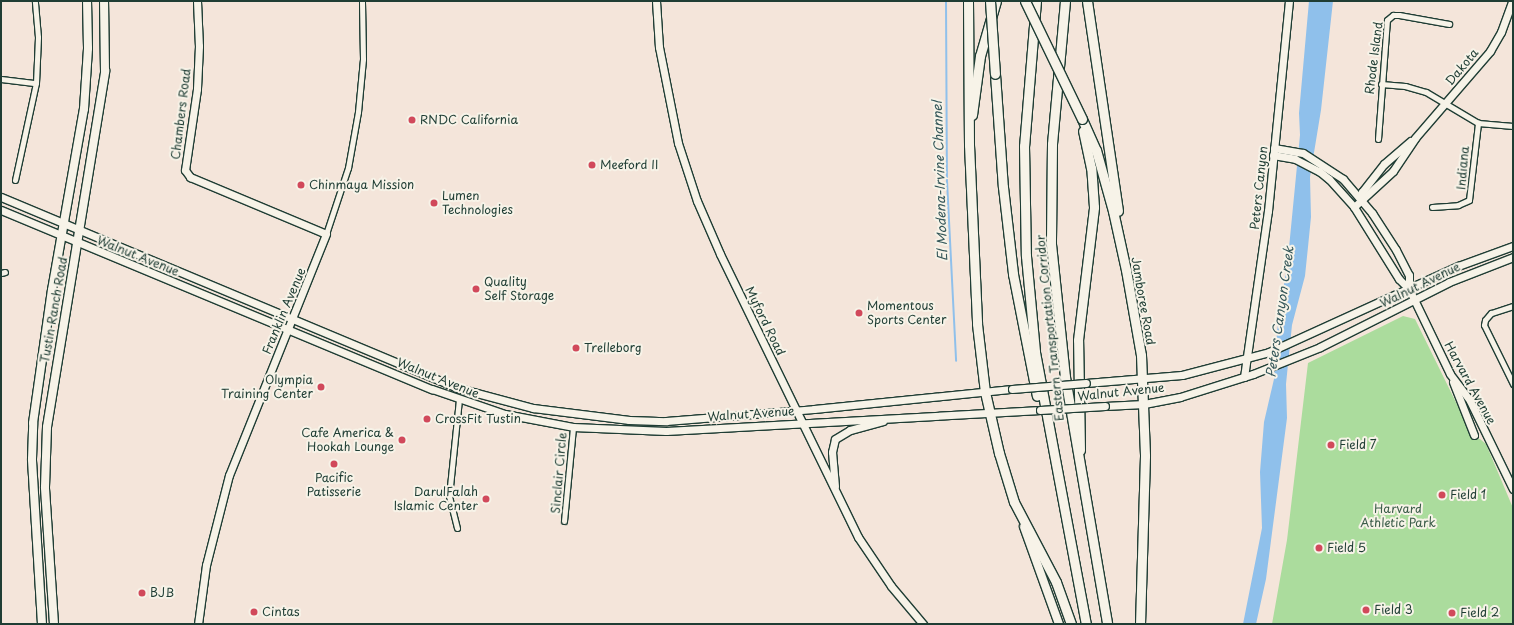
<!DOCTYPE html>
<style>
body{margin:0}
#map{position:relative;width:1514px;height:625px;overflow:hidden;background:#f4e5da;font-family:"Playpen Sans",sans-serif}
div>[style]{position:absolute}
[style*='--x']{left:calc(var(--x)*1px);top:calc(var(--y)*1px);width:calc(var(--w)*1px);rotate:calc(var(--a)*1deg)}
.green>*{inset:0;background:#abdc9d}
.water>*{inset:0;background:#8fc0eb}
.stream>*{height:2px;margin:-1px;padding:0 1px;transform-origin:1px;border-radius:1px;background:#8fc0eb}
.roads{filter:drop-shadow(1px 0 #1f3d34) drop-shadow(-1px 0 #1f3d34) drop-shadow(0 1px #1f3d34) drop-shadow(0 -1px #1f3d34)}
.street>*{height:5px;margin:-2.5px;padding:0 2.5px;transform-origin:2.5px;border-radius:2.5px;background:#f7f3e8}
.secondary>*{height:7px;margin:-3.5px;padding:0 3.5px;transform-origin:3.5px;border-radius:3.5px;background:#f7f3e8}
.primary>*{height:8px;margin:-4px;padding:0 4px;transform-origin:4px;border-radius:4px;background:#f7f3e8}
.highway>*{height:9px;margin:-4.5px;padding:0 4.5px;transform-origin:4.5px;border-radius:4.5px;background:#f7f3e8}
.bridges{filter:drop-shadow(1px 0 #1f3d34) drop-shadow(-1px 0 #1f3d34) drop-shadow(0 1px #1f3d34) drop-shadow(0 -1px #1f3d34)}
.secondary-bridge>*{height:7px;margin:-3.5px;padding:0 3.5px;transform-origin:3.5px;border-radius:3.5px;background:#f7f3e8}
.highway-bridge>*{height:9px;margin:-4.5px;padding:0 4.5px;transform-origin:4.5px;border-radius:4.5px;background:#f7f3e8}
.dots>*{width:11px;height:11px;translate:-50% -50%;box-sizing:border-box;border:2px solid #f7f3e8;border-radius:50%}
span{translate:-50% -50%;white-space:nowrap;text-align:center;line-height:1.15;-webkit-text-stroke:4px #f7f3e8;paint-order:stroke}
.street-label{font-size:12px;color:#1f3d34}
.poi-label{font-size:12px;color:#1f3d34}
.left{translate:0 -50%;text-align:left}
.right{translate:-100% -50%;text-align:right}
.park-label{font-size:12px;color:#3b5d49}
.water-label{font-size:13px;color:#355759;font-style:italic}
.frame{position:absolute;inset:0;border:2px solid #1f3d34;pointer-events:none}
</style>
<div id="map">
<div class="green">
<i style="clip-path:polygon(1403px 316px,1415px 319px,1474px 439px,1480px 439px,1486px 444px,1513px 508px,1513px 624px,1272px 624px,1287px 540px,1308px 363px)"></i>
</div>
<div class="water">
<i style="clip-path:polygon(1309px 1px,1333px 1px,1321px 110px,1310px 177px,1311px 217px,1308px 247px,1305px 276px,1292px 325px,1286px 384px,1287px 418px,1266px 579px,1256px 624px,1243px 624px,1262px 528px,1260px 472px,1264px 422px,1274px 379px,1277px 331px,1288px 258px,1300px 135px,1299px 113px)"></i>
</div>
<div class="stream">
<i style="--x:946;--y:1;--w:180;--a:89.7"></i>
<i style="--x:947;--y:181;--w:180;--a:87.1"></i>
</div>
<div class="roads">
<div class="street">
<i style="--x:1;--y:79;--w:35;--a:7"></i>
<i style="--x:1381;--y:84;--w:24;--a:5"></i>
<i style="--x:1405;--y:86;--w:22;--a:16"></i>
<i style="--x:1426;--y:92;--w:61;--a:30.8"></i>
<i style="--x:1478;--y:123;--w:35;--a:5"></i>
<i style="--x:1378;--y:139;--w:119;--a:-85.7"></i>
<i style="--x:1387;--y:20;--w:8;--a:-40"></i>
<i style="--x:1393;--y:15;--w:6;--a:0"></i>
<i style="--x:1399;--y:15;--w:51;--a:10.2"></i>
<i style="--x:15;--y:180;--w:99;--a:-77.8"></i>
<i style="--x:36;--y:83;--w:46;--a:-87.5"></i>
<i style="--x:38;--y:37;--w:36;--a:-95"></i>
<i style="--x:1432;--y:207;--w:26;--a:-4"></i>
<i style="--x:1458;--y:205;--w:12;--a:-24"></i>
<i style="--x:1469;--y:200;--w:78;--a:-83.3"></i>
<i style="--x:326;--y:234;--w:70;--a:-71.6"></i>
<i style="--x:348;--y:168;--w:57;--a:-79.9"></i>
<i style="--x:358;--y:112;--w:53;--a:-84.6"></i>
<i style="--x:363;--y:59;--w:58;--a:-91"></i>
<i style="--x:1;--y:273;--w:4;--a:-14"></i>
<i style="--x:1513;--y:306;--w:23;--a:162"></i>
<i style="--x:1491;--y:313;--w:9;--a:131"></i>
<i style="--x:1485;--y:320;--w:5;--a:101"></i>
<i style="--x:1484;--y:325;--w:66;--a:63.8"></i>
<i style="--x:564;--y:521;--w:94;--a:-84.5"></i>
<i style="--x:457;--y:528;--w:33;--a:-104"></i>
<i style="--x:449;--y:496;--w:98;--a:-84.1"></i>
</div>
<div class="secondary">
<i style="--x:197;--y:1;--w:45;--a:87.5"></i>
<i style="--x:199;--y:46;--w:43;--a:92.7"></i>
<i style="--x:197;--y:89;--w:82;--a:98.4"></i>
<i style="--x:185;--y:170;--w:9;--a:54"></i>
<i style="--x:190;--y:177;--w:147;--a:22.7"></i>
<i style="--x:326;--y:234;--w:260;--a:111.9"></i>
<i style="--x:229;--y:475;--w:93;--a:104.3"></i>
<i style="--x:206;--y:565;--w:60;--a:97.7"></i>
<i style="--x:656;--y:1;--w:46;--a:86.3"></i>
<i style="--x:659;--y:47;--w:98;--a:78.8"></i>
<i style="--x:678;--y:143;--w:61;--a:71.9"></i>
<i style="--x:697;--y:201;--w:58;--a:66.5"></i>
<i style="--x:720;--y:254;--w:315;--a:64"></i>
<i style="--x:858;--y:537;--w:59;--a:56"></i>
<i style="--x:891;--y:586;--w:50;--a:49.9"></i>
<i style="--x:1274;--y:148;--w:29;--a:10"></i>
<i style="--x:1303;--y:153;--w:48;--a:33"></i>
<i style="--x:1343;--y:179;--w:45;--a:49.5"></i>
<i style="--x:1372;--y:213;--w:44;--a:57"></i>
<i style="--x:1396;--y:250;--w:28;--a:63"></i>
<i style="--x:1409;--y:275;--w:14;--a:90"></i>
<i style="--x:1273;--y:155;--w:22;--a:10"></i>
<i style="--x:1295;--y:159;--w:27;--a:27"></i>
<i style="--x:1319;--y:171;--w:13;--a:39"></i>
<i style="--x:1329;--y:179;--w:38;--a:48"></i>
<i style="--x:1354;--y:207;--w:85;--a:58"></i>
<i style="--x:1399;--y:279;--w:14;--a:45"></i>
<i style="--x:1409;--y:289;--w:94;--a:64.2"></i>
<i style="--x:1450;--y:374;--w:34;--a:53"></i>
<i style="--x:1470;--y:401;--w:98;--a:64"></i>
<i style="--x:1;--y:197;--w:495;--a:22.7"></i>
<i style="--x:458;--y:388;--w:78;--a:14.9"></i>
<i style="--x:533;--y:408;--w:97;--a:7.1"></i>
<i style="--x:629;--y:420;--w:37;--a:2"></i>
<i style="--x:666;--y:421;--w:148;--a:-4.6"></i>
<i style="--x:814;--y:409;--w:199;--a:-5.8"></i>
<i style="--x:1361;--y:201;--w:9;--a:-84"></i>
<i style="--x:1362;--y:192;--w:36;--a:-52"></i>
<i style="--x:1384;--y:164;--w:35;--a:-41"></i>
<i style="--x:1354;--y:207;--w:53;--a:-42.7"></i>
<i style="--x:1393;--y:171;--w:40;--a:-56"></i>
<i style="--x:1415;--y:138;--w:115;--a:-49.2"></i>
<i style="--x:1490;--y:51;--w:22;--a:-60"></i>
<i style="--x:1501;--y:32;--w:33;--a:-70"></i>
<i style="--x:1;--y:210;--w:467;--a:22.6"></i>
<i style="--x:432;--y:389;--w:77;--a:18.9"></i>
<i style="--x:505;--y:414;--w:69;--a:10.8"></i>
<i style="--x:573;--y:427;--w:93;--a:2.5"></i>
<i style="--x:666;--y:431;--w:375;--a:-3.2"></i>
<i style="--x:1244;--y:377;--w:168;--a:-81.8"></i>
<i style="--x:1268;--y:211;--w:211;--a:-84.3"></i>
<i style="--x:1453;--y:382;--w:57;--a:68.4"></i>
<i style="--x:1086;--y:383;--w:96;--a:-4.8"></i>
<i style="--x:1182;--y:375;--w:90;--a:-14.8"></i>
<i style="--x:1269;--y:352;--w:208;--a:-24.5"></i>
<i style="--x:1458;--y:266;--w:59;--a:-20"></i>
<i style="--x:1105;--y:406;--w:39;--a:-3"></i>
<i style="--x:1144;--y:404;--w:37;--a:-11"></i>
<i style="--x:1180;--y:397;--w:77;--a:-17.5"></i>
<i style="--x:1253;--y:374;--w:72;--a:-21.9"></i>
<i style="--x:1320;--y:347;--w:144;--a:-26.7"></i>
<i style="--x:1449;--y:282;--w:69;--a:-21.3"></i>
<i style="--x:835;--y:486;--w:34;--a:-95"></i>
<i style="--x:832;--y:452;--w:13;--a:-77"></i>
<i style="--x:835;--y:439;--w:17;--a:-31"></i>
<i style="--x:850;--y:430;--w:34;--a:-15"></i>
</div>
<div class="primary">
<i style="--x:1024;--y:527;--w:103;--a:70.2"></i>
<i style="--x:42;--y:624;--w:165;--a:-93.5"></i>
<i style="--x:32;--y:459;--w:36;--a:-88"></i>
<i style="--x:33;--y:423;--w:134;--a:-81.9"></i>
<i style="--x:52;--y:290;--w:184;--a:-80"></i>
<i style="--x:84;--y:109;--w:61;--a:-86.2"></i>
<i style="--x:88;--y:48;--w:47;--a:-91.2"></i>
<i style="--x:54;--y:624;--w:137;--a:-93.8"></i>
<i style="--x:45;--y:487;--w:60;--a:-88.1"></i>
<i style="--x:47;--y:427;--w:361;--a:-80.7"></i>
<i style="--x:105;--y:71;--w:70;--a:-90.8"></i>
</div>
<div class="highway">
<i style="--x:968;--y:1;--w:144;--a:89.6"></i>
<i style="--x:969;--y:145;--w:179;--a:87.4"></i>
<i style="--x:977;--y:324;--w:68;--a:83.3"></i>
<i style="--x:985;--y:392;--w:63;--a:77.1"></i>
<i style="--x:999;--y:453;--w:51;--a:73"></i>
<i style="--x:1014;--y:502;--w:90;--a:62.3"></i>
<i style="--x:1056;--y:582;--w:45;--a:70.3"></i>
<i style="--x:1036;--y:1;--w:145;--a:94.7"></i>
<i style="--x:1024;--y:146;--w:110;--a:89"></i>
<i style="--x:1026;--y:256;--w:96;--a:84.6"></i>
<i style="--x:1035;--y:352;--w:277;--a:79.4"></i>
<i style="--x:1065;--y:1;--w:144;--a:95.2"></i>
<i style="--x:1052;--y:144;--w:100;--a:90.6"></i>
<i style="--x:1051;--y:244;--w:134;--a:84"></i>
<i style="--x:1065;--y:377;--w:251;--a:80.3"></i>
<i style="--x:1087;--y:1;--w:212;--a:81.6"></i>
<i style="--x:995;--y:74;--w:113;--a:86"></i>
<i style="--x:1003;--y:187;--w:88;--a:83.4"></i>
<i style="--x:1013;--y:274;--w:124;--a:78.9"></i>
<i style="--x:972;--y:115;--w:60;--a:-82.3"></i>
<i style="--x:980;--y:56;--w:57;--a:-73.8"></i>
<i style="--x:1082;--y:119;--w:34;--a:66"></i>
<i style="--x:1096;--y:150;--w:63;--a:74.4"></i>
<i style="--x:1113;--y:211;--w:60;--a:77.6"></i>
<i style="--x:1126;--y:270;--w:86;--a:80"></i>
<i style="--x:1141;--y:355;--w:101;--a:87.7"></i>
<i style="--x:1145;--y:456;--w:168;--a:91.7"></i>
<i style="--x:1080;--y:450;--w:110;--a:-91"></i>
<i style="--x:1078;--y:340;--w:134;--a:-83.1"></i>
<i style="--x:1094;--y:207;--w:39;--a:-94"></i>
<i style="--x:1091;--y:168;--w:38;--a:-102"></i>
</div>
</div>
<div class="bridges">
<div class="secondary-bridge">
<i style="--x:1012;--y:389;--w:74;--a:-4.6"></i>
<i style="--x:1040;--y:410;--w:65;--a:-3.5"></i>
</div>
<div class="highway-bridge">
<i style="--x:990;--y:1;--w:73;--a:86.1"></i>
<i style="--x:1025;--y:1;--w:131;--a:64.2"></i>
</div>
</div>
<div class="dots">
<i style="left:412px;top:120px;background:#d1495b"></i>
<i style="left:592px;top:165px;background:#d1495b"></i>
<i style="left:301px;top:185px;background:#d1495b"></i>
<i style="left:434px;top:203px;background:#d1495b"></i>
<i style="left:476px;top:289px;background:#d1495b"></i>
<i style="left:859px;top:313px;background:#d1495b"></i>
<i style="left:576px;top:348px;background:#d1495b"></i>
<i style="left:321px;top:387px;background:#d1495b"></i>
<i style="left:427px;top:419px;background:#d1495b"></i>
<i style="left:402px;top:440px;background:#d1495b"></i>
<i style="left:1331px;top:445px;background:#d1495b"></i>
<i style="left:334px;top:464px;background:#d1495b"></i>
<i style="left:1442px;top:495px;background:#d1495b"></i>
<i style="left:486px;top:499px;background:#d1495b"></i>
<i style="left:1319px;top:548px;background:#d1495b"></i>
<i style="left:142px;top:593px;background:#d1495b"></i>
<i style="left:1366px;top:610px;background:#d1495b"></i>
<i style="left:254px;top:612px;background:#d1495b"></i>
<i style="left:1452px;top:613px;background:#d1495b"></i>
</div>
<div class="street-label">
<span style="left:1374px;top:58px;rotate:-83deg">Rhode Island</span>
<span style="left:1462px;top:67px;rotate:-50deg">Dakota</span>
<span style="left:181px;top:114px;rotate:-83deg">Chambers Road</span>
<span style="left:1463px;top:168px;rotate:-85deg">Indiana</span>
<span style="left:1259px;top:188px;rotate:-84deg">Peters Canyon</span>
<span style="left:138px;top:256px;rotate:22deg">Walnut Avenue</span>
<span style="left:1420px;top:285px;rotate:-26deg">Walnut Avenue</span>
<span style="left:1143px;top:301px;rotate:80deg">Jamboree Road</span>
<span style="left:54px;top:310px;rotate:-80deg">Tustin Ranch Road</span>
<span style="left:284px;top:311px;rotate:-67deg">Franklin Avenue</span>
<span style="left:765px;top:321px;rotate:64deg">Myford Road</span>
<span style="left:1050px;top:328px;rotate:-96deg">Eastern Transportation Corridor</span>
<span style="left:438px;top:378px;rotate:22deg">Walnut Avenue</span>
<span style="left:1470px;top:383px;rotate:61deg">Harvard Avenue</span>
<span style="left:1121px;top:392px;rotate:-6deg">Walnut Avenue</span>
<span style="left:751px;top:414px;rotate:-4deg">Walnut Avenue</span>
<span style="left:559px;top:473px;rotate:-85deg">Sinclair Circle</span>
</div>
<div class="poi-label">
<span class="left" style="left:420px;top:120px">RNDC California</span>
<span class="left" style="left:600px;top:165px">Meeford II</span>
<span class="left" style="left:309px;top:185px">Chinmaya Mission</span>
<span class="left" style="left:442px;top:203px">Lumen<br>Technologies</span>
<span class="left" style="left:484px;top:289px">Quality<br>Self Storage</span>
<span class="left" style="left:867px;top:313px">Momentous<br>Sports Center</span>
<span class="left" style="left:584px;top:348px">Trelleborg</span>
<span class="right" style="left:313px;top:387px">Olympia<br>Training Center</span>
<span class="left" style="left:435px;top:419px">CrossFit Tustin</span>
<span class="right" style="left:394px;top:440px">Cafe America &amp;<br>Hookah Lounge</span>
<span class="left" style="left:1339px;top:445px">Field 7</span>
<span style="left:334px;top:485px">Pacific<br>Patisserie</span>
<span class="right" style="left:478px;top:499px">DarulFalah<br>Islamic Center</span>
<span class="left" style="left:1450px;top:495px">Field 1</span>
<span class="left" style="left:1327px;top:548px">Field 5</span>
<span class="left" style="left:150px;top:593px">BJB</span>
<span class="left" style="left:1374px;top:610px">Field 3</span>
<span class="left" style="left:262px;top:612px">Cintas</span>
<span class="left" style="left:1460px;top:613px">Field 2</span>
</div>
<div class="park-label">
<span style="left:1398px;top:516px">Harvard<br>Athletic Park</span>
</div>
<div class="water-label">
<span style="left:940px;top:181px;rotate:-92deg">El Modena-Irvine Channel</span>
<span style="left:1280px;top:312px;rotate:-82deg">Peters Canyon Creek</span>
</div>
<div class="frame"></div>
</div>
